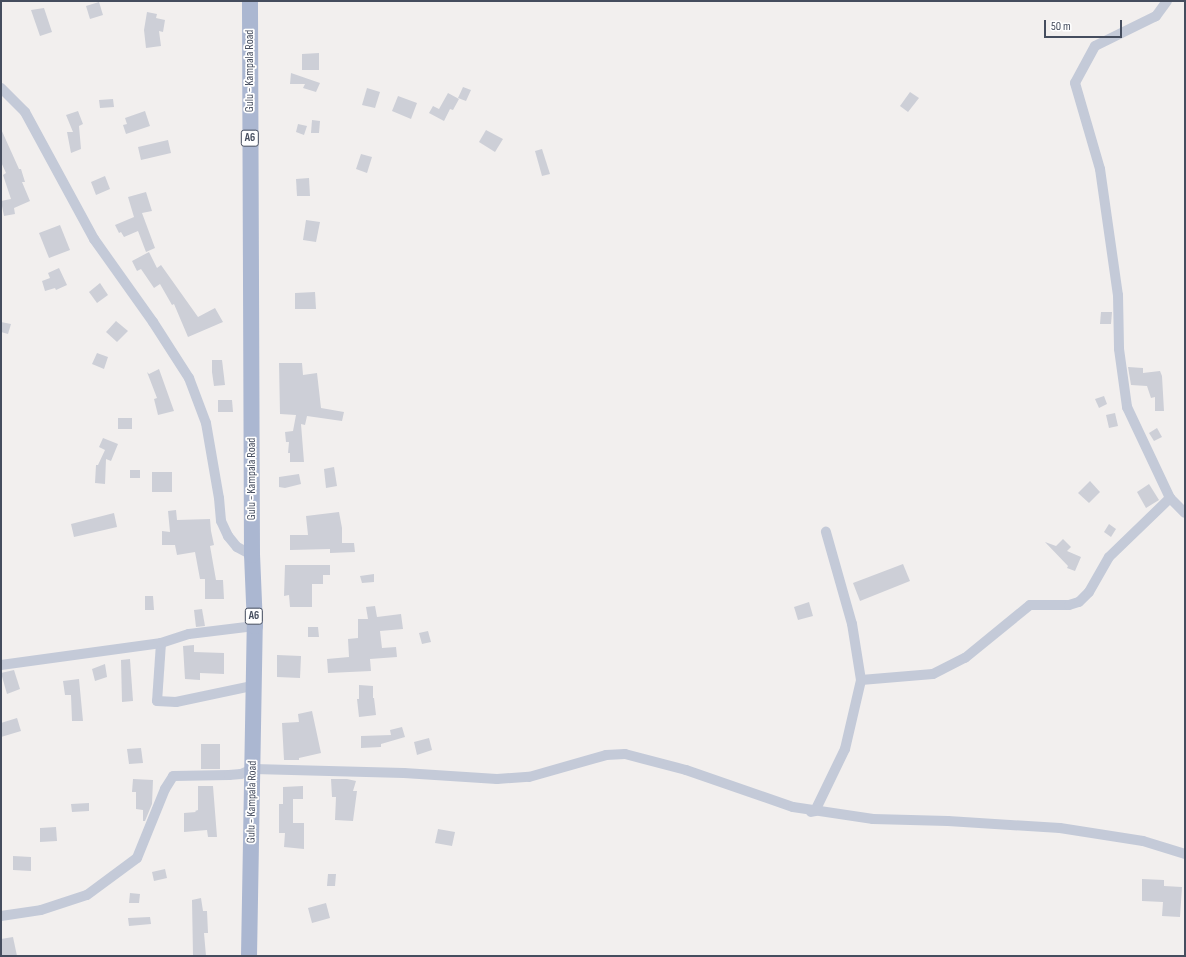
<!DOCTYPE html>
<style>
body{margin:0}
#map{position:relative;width:1186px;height:957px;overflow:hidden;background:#f2efee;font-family:"Sofia Sans Condensed",sans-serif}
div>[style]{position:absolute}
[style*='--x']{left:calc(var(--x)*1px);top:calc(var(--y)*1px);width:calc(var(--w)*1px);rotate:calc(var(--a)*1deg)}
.building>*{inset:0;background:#cdcfd7}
.minor>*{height:10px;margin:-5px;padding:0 5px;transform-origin:5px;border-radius:5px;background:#c4cad8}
.primary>*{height:16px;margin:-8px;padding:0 8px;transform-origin:8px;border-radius:8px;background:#abb7d1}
span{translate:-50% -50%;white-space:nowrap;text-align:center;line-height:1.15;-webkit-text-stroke:3.5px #fff;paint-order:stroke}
.shield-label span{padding:1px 3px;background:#fff;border:1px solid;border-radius:3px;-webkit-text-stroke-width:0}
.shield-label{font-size:11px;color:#454d5e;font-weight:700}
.street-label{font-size:12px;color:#454d5e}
.frame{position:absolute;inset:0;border:2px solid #454d5e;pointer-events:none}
.scale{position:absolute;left:1044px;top:20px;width:78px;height:18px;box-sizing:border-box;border:2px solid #454d5e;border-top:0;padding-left:5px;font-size:12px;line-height:14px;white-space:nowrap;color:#454d5e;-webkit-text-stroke:3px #fff;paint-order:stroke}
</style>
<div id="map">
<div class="building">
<i style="clip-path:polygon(99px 2px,103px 15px,90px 19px,86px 6px)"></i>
<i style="clip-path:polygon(44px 8px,52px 32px,40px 36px,31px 10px)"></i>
<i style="clip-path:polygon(147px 12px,157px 14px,156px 18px,165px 20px,163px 32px,159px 31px,161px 46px,146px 48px,144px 30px)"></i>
<i style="clip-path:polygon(319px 53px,319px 70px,302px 70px,302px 54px)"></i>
<i style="clip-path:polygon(291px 73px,320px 83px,316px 92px,303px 88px,305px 84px,290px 84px)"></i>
<i style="clip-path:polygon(463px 87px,471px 90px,466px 101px,458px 98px)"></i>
<i style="clip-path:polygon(367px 88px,380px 92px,375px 108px,362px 105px)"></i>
<i style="clip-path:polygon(910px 92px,919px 98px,908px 112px,900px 106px)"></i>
<i style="clip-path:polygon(448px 93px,459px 99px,453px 110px,450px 109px,444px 121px,429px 113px,433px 106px,439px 109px)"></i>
<i style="clip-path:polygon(398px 96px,417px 103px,411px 119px,392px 111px)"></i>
<i style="clip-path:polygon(113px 99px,114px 107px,100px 108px,99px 100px)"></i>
<i style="clip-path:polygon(78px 111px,83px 124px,79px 126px,81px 149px,71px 153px,67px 132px,73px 132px,66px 115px)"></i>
<i style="clip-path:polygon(145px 111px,150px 126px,126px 134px,123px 125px,127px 124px,125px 118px)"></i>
<i style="clip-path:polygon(312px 120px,320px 121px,319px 133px,311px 133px)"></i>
<i style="clip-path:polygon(298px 124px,307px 126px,304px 135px,296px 132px)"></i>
<i style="clip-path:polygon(1px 129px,19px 169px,21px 169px,25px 182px,22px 182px,30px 201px,14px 208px,15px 214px,4px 216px,1px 201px,11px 199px,3px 175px,6px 173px,1px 162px)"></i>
<i style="clip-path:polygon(486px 130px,503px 139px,495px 152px,479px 142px)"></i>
<i style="clip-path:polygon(168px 140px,171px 153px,141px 160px,138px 147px)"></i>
<i style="clip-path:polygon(542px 149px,550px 174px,542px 176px,535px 151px)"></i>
<i style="clip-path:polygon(361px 154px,372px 157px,367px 173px,356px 169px)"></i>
<i style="clip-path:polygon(105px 176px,110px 189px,96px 195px,91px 182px)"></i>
<i style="clip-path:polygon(309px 178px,310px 196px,297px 196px,296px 179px)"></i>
<i style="clip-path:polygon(146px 192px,152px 211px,142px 213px,155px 248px,146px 252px,138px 231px,124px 237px,121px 232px,119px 233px,115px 225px,134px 217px,128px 197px)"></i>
<i style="clip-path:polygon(306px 220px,320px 222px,316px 242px,303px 240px)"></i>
<i style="clip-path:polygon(60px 225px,70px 250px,49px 258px,39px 233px)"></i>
<i style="clip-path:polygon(149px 252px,157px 268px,161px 265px,198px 317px,215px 308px,223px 322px,188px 337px,174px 304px,172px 305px,160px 284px,154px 288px,141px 269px,137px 271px,132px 261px)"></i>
<i style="clip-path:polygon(59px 268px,67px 285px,56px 290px,55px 288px,45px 291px,42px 281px,50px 278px,48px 273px)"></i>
<i style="clip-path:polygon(100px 283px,108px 295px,97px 303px,89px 292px)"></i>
<i style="clip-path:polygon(315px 292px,316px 309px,295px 309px,295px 293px)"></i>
<i style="clip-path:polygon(1101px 312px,1112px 312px,1111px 324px,1100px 324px)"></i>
<i style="clip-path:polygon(116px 321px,128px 331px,117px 342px,106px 332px)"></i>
<i style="clip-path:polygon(1px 322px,11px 324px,8px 334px,1px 332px)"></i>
<i style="clip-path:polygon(97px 353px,108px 357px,104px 369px,92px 364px)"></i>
<i style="clip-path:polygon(212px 360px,222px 360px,225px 385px,214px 386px,212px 372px)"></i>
<i style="clip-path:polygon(279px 363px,302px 363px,303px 375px,317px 373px,321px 408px,344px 412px,342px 421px,307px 416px,305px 425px,301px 424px,304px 462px,290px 462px,290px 453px,288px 453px,289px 442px,286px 442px,285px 432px,293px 431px,296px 415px,280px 414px)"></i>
<i style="clip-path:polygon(1128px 367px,1143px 368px,1143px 373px,1160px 371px,1162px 376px,1164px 411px,1155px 411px,1155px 397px,1151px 398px,1147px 386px,1131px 385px)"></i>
<i style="clip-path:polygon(159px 369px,174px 411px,158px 415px,154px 399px,157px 398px,147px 372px,149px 374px)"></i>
<i style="clip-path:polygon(1104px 396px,1107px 404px,1099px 408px,1095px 399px)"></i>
<i style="clip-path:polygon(218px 400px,232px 400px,233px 412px,218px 412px)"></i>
<i style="clip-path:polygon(1115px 413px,1118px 426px,1109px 428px,1106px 415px)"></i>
<i style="clip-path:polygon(118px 418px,132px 418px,132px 429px,118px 429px)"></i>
<i style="clip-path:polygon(1157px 428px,1162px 437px,1154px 441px,1149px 433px)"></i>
<i style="clip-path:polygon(103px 438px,118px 444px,111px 461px,106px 459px,105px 484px,95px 483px,96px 465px,98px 465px,105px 450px,99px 447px)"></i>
<i style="clip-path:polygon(334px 467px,337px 486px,326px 488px,324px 469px)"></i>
<i style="clip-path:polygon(130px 470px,140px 470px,140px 478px,130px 478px)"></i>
<i style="clip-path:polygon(152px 472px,172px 472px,172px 492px,152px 492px)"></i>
<i style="clip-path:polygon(299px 474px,301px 484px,285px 488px,279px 487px,279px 477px)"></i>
<i style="clip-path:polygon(1090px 481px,1100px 492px,1089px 503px,1078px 493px)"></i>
<i style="clip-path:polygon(1149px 484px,1159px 500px,1146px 508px,1137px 492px)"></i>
<i style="clip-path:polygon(176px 510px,177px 520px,210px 519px,211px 531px,214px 545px,210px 546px,216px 580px,223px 580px,224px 599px,205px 599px,205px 579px,200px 579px,195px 552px,177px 555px,175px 545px,162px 545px,162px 531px,170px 532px,168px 511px)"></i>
<i style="clip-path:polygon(339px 512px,342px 528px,342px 543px,354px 543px,355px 552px,330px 553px,330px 549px,290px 550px,290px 535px,308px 535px,306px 516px)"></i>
<i style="clip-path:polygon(114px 513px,117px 527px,74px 537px,71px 524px)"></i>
<i style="clip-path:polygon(1109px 524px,1116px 529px,1111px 537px,1104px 532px)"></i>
<i style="clip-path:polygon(1063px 539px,1071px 547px,1067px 551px,1081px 557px,1075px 571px,1067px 568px,1068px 566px,1045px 542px,1056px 546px)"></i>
<i style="clip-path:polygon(903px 564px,910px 581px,860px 601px,853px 583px)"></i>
<i style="clip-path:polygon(285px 565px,330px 565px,330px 575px,323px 575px,323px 584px,312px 584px,312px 607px,290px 607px,289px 595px,284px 596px)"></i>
<i style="clip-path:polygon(374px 574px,374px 582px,362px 583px,360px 576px)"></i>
<i style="clip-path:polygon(145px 596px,153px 596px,154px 610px,145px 610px)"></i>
<i style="clip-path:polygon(809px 602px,813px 616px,798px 620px,794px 607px)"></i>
<i style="clip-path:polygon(375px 606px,377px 617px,401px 614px,403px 629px,380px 631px,382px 648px,396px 647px,397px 657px,370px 659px,371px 671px,328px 673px,327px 659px,349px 657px,348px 639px,358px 638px,358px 619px,368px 619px,366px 607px)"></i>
<i style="clip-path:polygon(202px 609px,205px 626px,196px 627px,194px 610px)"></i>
<i style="clip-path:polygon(308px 627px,318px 627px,319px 637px,308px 637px)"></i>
<i style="clip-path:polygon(428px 631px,431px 642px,422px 644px,419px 633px)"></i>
<i style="clip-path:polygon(194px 645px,194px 652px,224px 653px,224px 674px,200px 673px,200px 680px,185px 679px,183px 646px)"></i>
<i style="clip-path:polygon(277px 655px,301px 656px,300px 678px,277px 677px)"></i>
<i style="clip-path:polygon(130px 659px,133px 701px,122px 702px,121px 660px)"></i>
<i style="clip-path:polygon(105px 664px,107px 677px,95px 681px,92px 669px)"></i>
<i style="clip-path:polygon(14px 670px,20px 689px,7px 694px,1px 673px)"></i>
<i style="clip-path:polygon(79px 679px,83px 721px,72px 721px,71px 695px,65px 695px,63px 681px)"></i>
<i style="clip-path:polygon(359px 685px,373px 686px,373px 698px,374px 698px,376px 715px,359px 717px,357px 699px,359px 699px)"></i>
<i style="clip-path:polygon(312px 711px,321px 753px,299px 758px,299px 760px,284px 760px,282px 723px,299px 722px,298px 714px)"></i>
<i style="clip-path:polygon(17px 718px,21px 731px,1px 737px,1px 723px)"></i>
<i style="clip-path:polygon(402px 727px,405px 737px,381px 744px,381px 747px,361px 748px,361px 736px,391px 735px,390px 730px)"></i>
<i style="clip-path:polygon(429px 738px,432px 750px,417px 755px,414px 742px)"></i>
<i style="clip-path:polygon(201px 744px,220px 744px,220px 769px,201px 769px)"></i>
<i style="clip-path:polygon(141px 748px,143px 763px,129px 764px,127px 749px)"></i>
<i style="clip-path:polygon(133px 779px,153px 780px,152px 804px,145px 821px,143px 821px,143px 810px,136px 809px,136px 792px,132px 792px)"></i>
<i style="clip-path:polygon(331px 779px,347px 779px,356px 781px,353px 791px,357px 791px,353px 821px,335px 820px,336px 797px,332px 797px)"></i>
<i style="clip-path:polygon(198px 786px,213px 786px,217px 837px,208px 837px,207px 830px,184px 832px,184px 813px,196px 812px,195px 811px,198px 810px)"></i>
<i style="clip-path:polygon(303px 786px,303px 799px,293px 799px,293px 823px,304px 823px,304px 849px,284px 847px,285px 833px,279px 833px,279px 804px,283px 804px,283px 787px)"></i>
<i style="clip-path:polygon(89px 803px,89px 811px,72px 812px,71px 804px)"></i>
<i style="clip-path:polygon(56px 827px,57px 841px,40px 842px,40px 828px)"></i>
<i style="clip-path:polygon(438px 829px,455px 832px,452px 846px,435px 843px)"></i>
<i style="clip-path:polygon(13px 856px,31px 857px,31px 871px,13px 870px)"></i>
<i style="clip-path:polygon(165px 869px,167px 878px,154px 881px,152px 872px)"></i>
<i style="clip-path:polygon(328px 874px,336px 874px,335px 886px,327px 886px)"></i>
<i style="clip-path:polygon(1142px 879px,1164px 880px,1164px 886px,1182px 887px,1180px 917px,1162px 916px,1163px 902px,1142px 901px)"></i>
<i style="clip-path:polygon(130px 893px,140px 894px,139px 903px,129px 903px)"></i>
<i style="clip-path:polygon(201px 898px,203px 911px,207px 911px,208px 933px,204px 933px,206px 956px,193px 956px,192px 900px)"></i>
<i style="clip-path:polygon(326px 903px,330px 918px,312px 923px,308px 908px)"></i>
<i style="clip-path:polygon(150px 917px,151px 924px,129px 926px,128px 918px)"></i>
<i style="clip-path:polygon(13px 937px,17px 956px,1px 956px,1px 939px)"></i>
</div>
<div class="minor">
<i style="--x:1167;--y:1;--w:19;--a:126"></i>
<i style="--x:1156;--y:16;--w:68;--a:153.8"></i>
<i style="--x:1095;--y:46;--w:42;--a:118.4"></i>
<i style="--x:1075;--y:83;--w:90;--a:73.8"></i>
<i style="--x:1100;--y:169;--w:127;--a:81.9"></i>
<i style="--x:1118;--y:295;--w:54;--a:88.9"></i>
<i style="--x:1119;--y:349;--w:59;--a:82.1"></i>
<i style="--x:1127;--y:407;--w:101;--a:64.7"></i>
<i style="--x:1170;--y:498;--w:21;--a:45"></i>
<i style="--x:1;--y:88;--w:34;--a:45"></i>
<i style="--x:25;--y:112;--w:145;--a:61.5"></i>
<i style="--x:94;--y:239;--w:102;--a:54.6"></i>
<i style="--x:153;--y:322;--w:67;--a:57.3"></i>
<i style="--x:189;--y:378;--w:48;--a:69.3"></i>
<i style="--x:206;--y:423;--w:76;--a:80.2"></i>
<i style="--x:219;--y:498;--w:23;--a:85"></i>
<i style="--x:221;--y:521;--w:17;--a:65"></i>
<i style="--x:228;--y:536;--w:14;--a:51"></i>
<i style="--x:237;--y:547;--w:17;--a:28"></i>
<i style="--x:161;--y:643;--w:58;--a:93.9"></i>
<i style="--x:157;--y:701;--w:19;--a:3"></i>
<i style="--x:176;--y:702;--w:78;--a:-11.9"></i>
<i style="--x:1;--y:665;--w:162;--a:-7.8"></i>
<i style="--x:161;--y:643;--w:29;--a:-18"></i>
<i style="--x:189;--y:634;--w:66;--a:-6.9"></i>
<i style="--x:861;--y:680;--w:72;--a:-4.8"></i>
<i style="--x:933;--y:674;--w:36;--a:-27"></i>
<i style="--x:965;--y:658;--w:84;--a:-39.2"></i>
<i style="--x:1030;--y:605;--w:39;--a:0"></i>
<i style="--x:1069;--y:605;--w:10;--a:-17"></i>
<i style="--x:1079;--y:602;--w:14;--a:-45"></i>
<i style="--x:1089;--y:592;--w:40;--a:-60.3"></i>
<i style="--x:1109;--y:557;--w:85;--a:-44"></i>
<i style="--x:811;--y:812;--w:4;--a:-14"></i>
<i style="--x:815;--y:811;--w:69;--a:-64.2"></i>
<i style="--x:845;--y:749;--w:71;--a:-76.9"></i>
<i style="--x:861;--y:680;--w:57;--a:-99.1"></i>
<i style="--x:852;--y:624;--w:96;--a:-105.8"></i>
<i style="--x:1;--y:916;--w:40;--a:-8.5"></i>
<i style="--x:41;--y:910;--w:48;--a:-18.1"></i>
<i style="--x:87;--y:895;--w:62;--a:-36.5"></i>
<i style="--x:137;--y:858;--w:74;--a:-67.9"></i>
<i style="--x:165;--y:789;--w:15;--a:-58"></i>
<i style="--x:173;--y:776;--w:56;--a:-1"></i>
<i style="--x:229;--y:775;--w:12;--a:-5"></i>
<i style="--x:241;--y:774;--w:13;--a:-23"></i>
<i style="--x:253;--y:769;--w:151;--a:1.5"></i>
<i style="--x:404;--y:773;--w:93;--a:3.7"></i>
<i style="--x:497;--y:779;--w:32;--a:-4"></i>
<i style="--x:529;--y:777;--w:80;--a:-15.9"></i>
<i style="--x:606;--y:755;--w:19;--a:-3"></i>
<i style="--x:625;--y:754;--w:63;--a:14.7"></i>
<i style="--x:686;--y:770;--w:113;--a:19.1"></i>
<i style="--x:793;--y:807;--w:81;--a:8.5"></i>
<i style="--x:873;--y:819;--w:75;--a:1.5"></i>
<i style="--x:948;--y:821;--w:112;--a:3.6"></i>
<i style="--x:1060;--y:828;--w:84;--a:8.9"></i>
<i style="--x:1143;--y:841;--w:44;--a:17.2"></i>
</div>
<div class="primary">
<i style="--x:249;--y:956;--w:330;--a:-89"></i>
<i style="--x:255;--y:626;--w:71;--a:-92.4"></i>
<i style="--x:252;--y:555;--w:554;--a:-90.21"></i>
</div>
<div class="shield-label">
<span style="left:250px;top:138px">A6</span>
<span style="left:254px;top:616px">A6</span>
</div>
<div class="street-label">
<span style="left:250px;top:71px;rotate:-90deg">Gulu - Kampala Road</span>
<span style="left:252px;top:479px;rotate:-90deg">Gulu - Kampala Road</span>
<span style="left:252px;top:802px;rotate:-89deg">Gulu - Kampala Road</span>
</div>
<div class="frame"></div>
<div class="scale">50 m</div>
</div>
